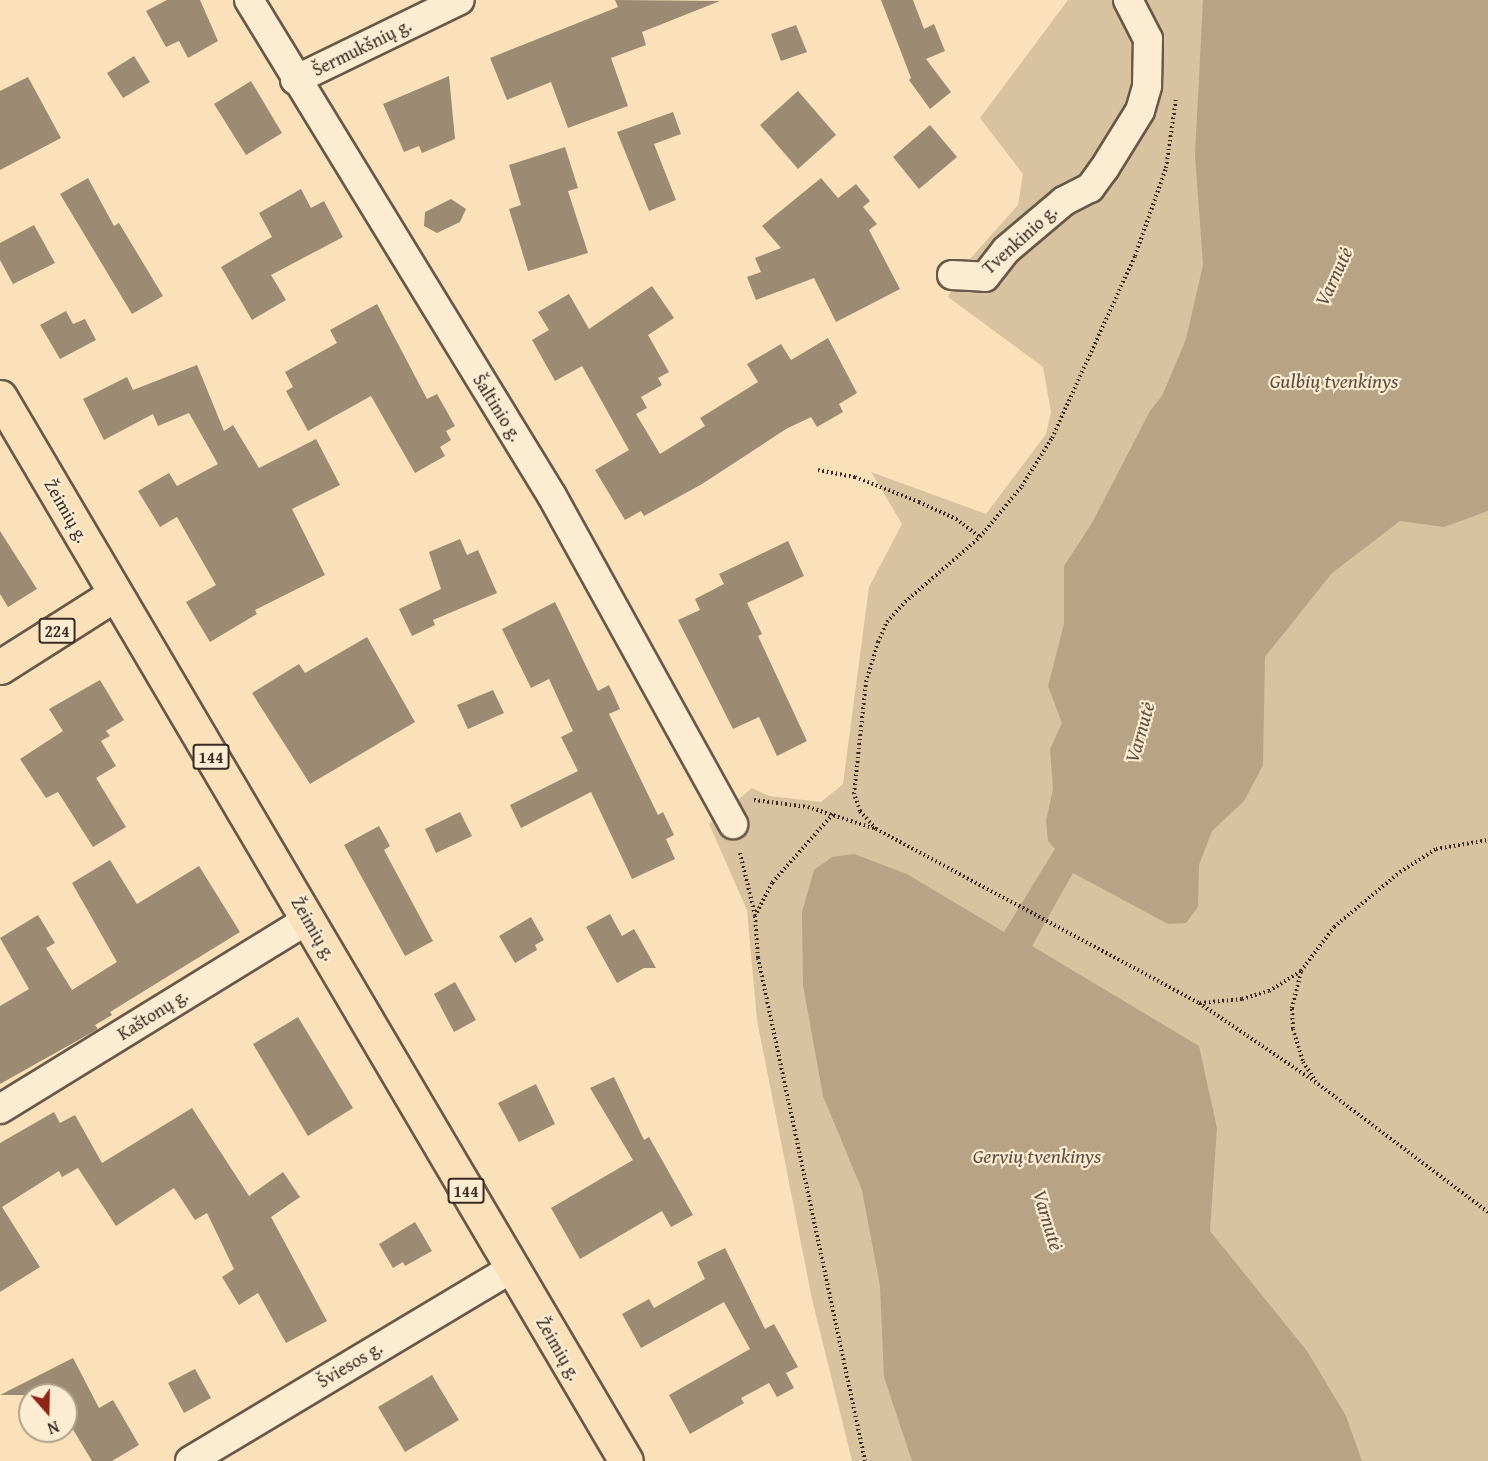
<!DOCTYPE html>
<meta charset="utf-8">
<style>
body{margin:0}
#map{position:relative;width:1488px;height:1461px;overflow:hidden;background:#fae1ba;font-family:"Gentium Book Plus",serif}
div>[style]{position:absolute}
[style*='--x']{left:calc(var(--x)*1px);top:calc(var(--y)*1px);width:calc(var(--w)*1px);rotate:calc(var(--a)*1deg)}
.green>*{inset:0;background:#d9c2a0}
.water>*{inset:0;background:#b8a387}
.building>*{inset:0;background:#9d8a72}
.path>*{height:4px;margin-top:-2px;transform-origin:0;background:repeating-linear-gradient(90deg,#392b23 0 1.5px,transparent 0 4.5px)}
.roads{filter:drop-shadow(2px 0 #695849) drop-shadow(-2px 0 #695849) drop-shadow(0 2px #695849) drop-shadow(0 -2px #695849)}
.street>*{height:28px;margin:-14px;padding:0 14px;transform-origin:14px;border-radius:14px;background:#fcecd2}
.primary>*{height:33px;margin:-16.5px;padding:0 16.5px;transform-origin:16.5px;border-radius:16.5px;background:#fae1ba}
span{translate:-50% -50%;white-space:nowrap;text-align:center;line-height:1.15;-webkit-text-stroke:4.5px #fcecd2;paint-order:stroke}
.shield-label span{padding:2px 4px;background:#fcecd2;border:2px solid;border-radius:4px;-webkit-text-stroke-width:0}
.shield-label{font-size:16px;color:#392b23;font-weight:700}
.street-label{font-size:18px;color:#392b23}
.water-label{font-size:20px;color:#5f4f41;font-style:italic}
.north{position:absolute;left:18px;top:1383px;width:60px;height:60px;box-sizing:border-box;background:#fcecd2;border:2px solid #ae9f8c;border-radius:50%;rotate:160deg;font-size:16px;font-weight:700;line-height:24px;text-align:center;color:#392b23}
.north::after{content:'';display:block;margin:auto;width:21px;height:27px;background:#8f2418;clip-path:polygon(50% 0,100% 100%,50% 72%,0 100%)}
</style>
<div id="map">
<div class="green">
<i style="clip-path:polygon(1068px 0,1488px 0,1488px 1461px,852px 1461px,812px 1299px,757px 1020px,747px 910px,709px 824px,752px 788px,769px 796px,821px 802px,843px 784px,869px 587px,902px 524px,871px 472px,986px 514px,1046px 434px,1051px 412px,1043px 367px,948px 297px,961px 269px,1018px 205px,1023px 174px,980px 118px)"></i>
</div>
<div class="water">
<i style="clip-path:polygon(1203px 0,1488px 0,1488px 511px,1444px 527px,1400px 521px,1332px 573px,1265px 657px,1263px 765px,1244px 801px,1212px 831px,1199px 865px,1198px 907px,1186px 923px,1168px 924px,1073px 873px,1032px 946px,1199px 1046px,1217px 1128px,1210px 1231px,1307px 1351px,1346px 1416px,1362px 1461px,912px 1461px,884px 1377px,880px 1286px,862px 1190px,823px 1096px,803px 985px,802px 912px,814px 870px,832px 857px,854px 854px,907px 874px,1004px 932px,1055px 849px,1048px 841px,1046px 821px,1053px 789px,1050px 749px,1062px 723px,1048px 686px,1064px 624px,1064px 566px,1092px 523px,1150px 411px,1162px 396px,1186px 339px,1203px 265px,1195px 155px)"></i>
</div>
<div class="building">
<i style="clip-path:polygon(167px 0,200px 0,218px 41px,188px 58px,179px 41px,166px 47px,146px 11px)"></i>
<i style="clip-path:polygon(615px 0,720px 1px,642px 32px,646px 45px,611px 58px,628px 106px,568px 128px,551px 82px,507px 100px,490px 58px,618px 7px)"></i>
<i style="clip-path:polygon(881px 0,913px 0,924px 29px,934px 24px,945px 51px,926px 59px,951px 92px,930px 109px,909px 80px,911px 78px)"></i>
<i style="clip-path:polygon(796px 25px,807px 52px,781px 61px,771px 34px)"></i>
<i style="clip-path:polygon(134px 56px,150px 82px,123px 98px,107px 73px)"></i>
<i style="clip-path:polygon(449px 76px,455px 139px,422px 153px,419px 146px,404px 152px,383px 104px)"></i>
<i style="clip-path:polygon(28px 77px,61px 138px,0 170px,0 91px)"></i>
<i style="clip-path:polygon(251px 81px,282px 133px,246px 155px,214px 104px)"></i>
<i style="clip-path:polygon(798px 91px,836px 135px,798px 169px,760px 125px)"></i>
<i style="clip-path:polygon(673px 112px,681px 134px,654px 144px,676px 200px,649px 211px,617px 132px)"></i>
<i style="clip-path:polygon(930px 125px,957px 157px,919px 189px,893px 157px)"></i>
<i style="clip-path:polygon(565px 147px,578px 188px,568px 191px,588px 253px,528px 271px,509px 209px,521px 205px,509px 165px)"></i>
<i style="clip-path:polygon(88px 178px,114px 226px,119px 223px,163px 296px,132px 314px,60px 194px)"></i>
<i style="clip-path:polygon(821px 178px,838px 198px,856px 184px,870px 201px,863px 207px,877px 224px,869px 230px,900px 289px,836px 322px,814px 278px,756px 300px,747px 277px,761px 272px,755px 258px,781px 248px,762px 226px)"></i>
<i style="clip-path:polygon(301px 189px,311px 208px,324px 201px,343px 237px,271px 275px,286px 300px,252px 320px,221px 267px,272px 237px,259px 213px)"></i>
<i style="clip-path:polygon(451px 199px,466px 209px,460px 222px,437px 233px,424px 226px,425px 212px)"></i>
<i style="clip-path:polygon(34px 225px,55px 263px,13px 284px,0 260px,0 243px)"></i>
<i style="clip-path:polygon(652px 286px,674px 318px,648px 335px,669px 372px,658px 378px,662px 385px,641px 397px,647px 408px,636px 414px,660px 454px,705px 426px,700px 418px,758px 382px,747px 364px,781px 344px,791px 360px,828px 338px,857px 393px,839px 404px,843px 412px,817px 427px,811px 417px,786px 429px,702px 484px,644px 516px,641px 511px,625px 520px,595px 470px,629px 450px,582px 366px,555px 381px,532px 340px,549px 330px,538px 312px,569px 294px,589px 329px)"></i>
<i style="clip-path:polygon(377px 304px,427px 399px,437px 394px,455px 426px,446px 431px,451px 440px,440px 447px,445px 456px,415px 473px,371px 396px,308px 431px,286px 391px,293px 387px,285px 372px,337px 343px,330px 330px)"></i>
<i style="clip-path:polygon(66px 311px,73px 324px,85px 319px,96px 340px,60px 359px,40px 325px)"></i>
<i style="clip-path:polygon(197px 365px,224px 431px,233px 425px,259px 468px,316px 439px,340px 485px,292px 509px,325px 575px,255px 610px,257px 614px,210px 642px,186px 602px,216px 585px,177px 517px,160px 527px,138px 491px,169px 473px,177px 486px,218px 464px,189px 413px,158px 426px,153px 414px,104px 440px,83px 399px,127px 377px,133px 390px)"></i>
<i style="clip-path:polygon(0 531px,37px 589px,8px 607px,0 594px)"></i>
<i style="clip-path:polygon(460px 539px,467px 555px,478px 550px,497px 593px,433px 620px,435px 625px,412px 636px,399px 609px,441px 589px,429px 552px)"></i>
<i style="clip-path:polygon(788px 541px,804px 576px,747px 603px,762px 634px,758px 636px,807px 741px,777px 756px,759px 717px,733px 729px,678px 620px,700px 610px,695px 599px,724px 584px,719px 574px)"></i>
<i style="clip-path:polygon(555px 602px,598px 691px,609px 685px,620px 709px,609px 714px,658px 815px,663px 812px,674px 835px,666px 839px,675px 859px,632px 879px,591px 792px,521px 828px,510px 805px,578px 771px,561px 737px,573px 731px,549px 679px,531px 688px,502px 629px)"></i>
<i style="clip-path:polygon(367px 637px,415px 722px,310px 784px,252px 693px,299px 664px,305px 673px)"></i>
<i style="clip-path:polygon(100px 680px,124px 720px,106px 731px,110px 736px,101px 741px,116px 766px,96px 778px,126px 827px,93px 847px,58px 792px,46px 798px,20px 759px,63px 731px,49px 709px)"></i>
<i style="clip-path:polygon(493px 690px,504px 713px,468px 729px,457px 705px)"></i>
<i style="clip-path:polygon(460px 812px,472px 836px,436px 853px,425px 829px)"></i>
<i style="clip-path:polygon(379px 826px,390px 846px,384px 850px,433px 941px,405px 956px,344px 845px)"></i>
<i style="clip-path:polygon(110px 860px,137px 904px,199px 866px,240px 932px,110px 1012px,112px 1015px,95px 1025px,98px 1029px,0 1084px,0 1006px,29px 989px,0 938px,38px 915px,55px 943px,46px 948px,72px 990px,117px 962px,72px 883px)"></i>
<i style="clip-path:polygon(610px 914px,622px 936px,634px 929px,656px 968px,644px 968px,617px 983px,586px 927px)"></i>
<i style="clip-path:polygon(531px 917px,544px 940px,535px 945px,537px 950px,515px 963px,499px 936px)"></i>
<i style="clip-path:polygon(455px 982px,476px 1020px,454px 1032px,434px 994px)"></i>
<i style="clip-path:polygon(298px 1017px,353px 1108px,308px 1136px,253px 1044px)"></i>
<i style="clip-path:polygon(614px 1077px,644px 1140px,649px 1137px,693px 1215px,671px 1227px,662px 1211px,580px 1259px,551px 1208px,633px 1160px,590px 1088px)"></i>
<i style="clip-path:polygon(536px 1084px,555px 1124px,519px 1142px,498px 1103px)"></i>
<i style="clip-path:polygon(192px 1108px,249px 1196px,283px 1172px,300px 1197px,271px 1217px,327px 1321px,286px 1343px,258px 1293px,239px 1305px,222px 1277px,234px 1269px,207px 1213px,195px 1220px,174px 1188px,116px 1226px,78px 1168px,62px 1177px,59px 1171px,2px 1207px,40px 1267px,0 1292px,0 1143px,54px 1112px,60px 1123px,75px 1115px,102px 1163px)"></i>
<i style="clip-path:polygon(415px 1222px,432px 1251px,405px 1266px,403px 1262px,393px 1268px,379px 1244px)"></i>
<i style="clip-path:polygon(725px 1248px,765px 1329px,774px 1324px,798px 1367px,786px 1373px,794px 1388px,777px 1397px,769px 1383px,741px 1398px,744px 1403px,690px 1434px,669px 1395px,750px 1349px,724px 1302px,641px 1348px,622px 1314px,649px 1299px,654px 1308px,705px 1279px,697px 1262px)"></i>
<i style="clip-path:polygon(73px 1358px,99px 1408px,113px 1400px,139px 1445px,112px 1461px,92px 1461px,66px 1418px,66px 1395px,0 1395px)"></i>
<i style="clip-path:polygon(195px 1369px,211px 1398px,184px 1413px,168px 1383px)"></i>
<i style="clip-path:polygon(432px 1375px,459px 1420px,405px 1452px,378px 1407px)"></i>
</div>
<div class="path">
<i style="--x:818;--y:470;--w:38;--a:11"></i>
<i style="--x:855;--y:477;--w:69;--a:21.3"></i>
<i style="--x:919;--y:502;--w:41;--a:24.7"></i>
<i style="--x:956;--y:519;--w:30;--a:37"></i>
<i style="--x:754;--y:800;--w:54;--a:7.4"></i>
<i style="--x:808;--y:807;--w:71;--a:17.9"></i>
<i style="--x:876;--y:829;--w:367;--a:28.3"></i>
<i style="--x:1199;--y:1003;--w:144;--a:34.2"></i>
<i style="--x:1318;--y:1084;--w:213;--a:37"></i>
<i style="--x:833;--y:814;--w:92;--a:131.5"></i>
<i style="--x:772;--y:883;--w:37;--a:117"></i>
<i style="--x:755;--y:916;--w:42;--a:85.9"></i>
<i style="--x:758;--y:958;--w:514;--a:77.99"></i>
<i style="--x:876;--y:829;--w:24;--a:-132"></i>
<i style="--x:860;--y:811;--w:18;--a:-109"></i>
<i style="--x:854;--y:794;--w:113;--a:-83.9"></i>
<i style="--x:866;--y:682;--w:42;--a:-73.3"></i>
<i style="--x:878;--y:642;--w:22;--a:-66"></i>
<i style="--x:887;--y:622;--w:27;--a:-48"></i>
<i style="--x:905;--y:602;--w:99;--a:-40.9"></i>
<i style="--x:980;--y:537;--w:66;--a:-50.5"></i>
<i style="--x:1022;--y:486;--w:57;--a:-58"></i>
<i style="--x:1052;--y:438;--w:200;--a:-65.5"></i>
<i style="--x:1135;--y:256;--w:93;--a:-70.6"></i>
<i style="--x:1166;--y:168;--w:70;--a:-81.8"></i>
<i style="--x:740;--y:853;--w:64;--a:76.4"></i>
<i style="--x:1301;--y:972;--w:38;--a:104"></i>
<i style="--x:1292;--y:1009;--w:20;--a:87"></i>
<i style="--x:1293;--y:1029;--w:34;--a:73"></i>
<i style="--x:1303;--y:1062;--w:23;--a:56"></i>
<i style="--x:1200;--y:1003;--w:42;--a:-5.4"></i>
<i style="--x:1242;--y:999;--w:28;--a:-17"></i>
<i style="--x:1269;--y:991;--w:38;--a:-32"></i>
<i style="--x:1301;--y:971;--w:55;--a:-53.1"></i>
<i style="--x:1334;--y:927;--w:86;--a:-39.8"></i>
<i style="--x:1400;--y:872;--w:43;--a:-32.6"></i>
<i style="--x:1436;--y:849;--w:53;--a:-9.8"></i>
</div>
<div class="roads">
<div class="street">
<i style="--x:249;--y:0;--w:581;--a:58.58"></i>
<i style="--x:552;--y:496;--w:375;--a:61.1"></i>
<i style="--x:295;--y:80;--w:183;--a:-25.9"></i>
<i style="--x:952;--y:275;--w:33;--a:3"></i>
<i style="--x:985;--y:277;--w:34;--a:-52"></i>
<i style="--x:1006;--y:250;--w:76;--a:-40.2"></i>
<i style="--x:1064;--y:201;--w:29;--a:-27"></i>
<i style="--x:1090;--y:188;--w:24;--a:-54"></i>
<i style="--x:1104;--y:169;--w:68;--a:-58.2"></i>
<i style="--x:1140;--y:111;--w:26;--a:-74"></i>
<i style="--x:1147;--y:86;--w:47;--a:-88.8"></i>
<i style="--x:1148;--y:39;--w:44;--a:-117.1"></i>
<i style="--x:0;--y:1109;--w:361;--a:-31.6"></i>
<i style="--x:190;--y:1461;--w:374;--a:-30.9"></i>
</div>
<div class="primary">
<i style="--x:0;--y:397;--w:1234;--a:59.53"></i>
<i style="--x:0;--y:667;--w:136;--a:-32.4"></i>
</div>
</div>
<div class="shield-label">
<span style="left:57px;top:631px">224</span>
<span style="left:211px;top:757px">144</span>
<span style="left:466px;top:1191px">144</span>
</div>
<div class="street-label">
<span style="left:362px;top:48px;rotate:-26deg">Šermukšnių g.</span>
<span style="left:1020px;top:240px;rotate:-42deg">Tvenkinio g.</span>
<span style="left:497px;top:408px;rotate:58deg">Šaltinio g.</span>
<span style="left:66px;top:511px;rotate:60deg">Žeimių g.</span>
<span style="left:313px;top:929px;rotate:60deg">Žeimių g.</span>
<span style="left:153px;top:1015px;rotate:-32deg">Kaštonų g.</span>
<span style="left:558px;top:1349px;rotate:60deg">Žeimių g.</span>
<span style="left:350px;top:1365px;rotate:-31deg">Šviesos g.</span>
</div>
<div class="water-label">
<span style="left:1333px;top:276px;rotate:-65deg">Varnutė</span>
<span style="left:1334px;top:380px">Gulbių tvenkinys</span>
<span style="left:1139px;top:732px;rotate:-74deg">Varnutė</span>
<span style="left:1037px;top:1155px">Gervių tvenkinys</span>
<span style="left:1049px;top:1220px;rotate:73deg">Varnutė</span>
</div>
<div class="north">N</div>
</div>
